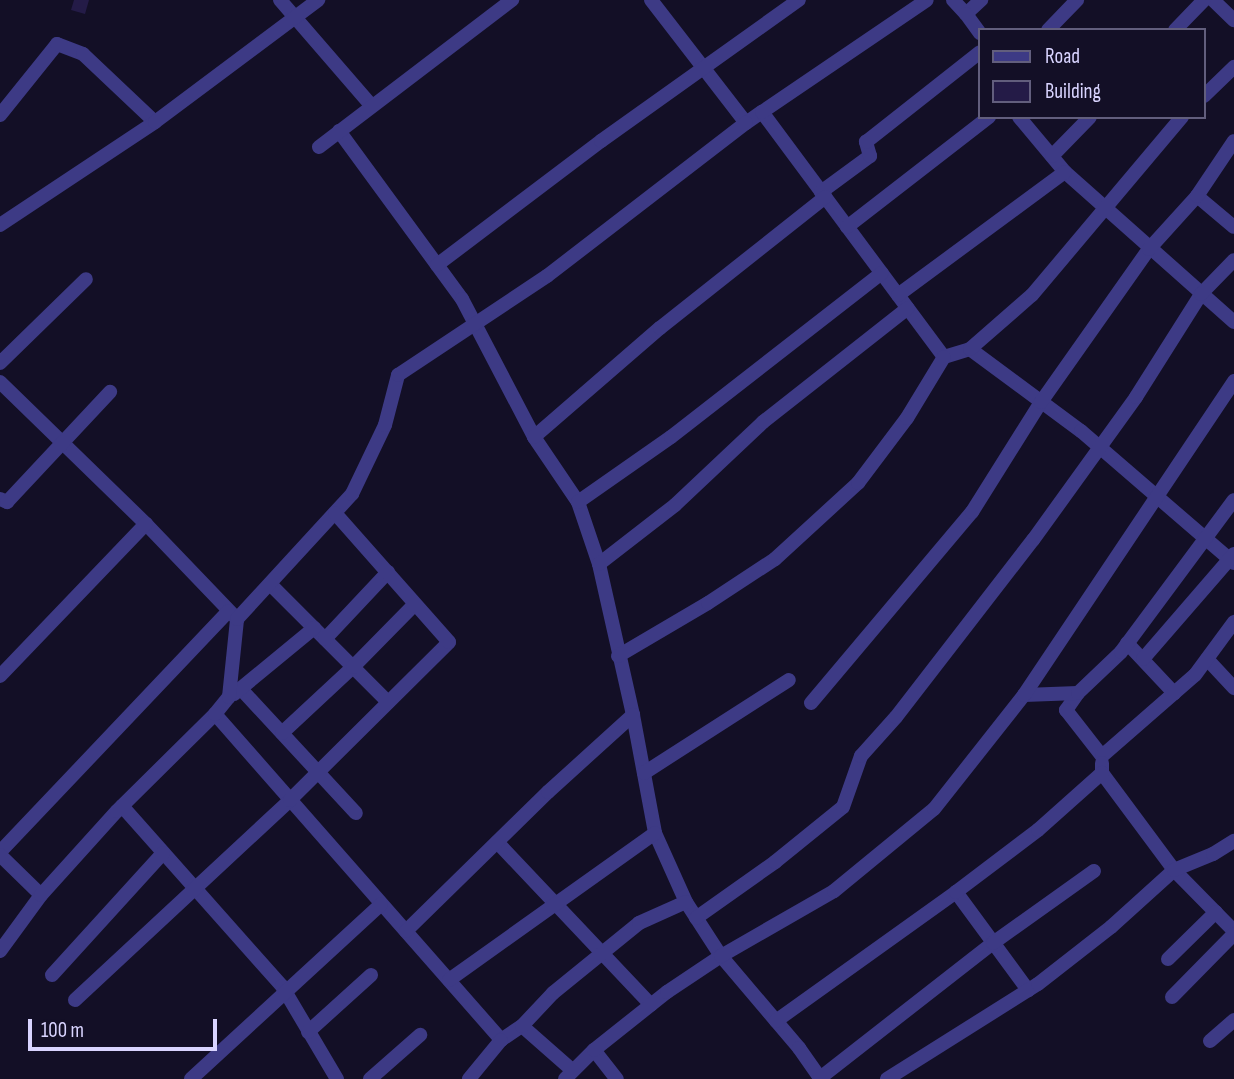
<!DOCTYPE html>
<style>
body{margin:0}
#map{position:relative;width:1234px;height:1079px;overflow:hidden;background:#130f26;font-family:"Sofia Sans Condensed",sans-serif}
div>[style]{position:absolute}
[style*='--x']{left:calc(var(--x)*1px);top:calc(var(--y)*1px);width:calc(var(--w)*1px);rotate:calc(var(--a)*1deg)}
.building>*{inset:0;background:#241b47}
.minor>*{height:14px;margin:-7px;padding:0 7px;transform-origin:7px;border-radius:7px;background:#3d3a85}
span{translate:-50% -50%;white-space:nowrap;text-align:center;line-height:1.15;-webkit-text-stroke:5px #130f26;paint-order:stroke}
.legend{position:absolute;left:978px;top:28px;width:228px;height:91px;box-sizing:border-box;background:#130f26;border:2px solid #625e7d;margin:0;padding:9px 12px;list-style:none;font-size:21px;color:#d9d4ff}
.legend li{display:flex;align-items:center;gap:14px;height:35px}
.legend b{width:35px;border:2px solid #625e7d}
.scale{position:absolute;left:28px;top:1019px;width:189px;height:32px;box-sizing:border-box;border:4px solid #d9d4ff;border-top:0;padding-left:9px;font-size:21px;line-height:24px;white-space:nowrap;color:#d9d4ff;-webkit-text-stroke:5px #130f26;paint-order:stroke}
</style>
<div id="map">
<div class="building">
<i style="clip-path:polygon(74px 0,89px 0,85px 14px,71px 10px)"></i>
</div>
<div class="minor">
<i style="--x:280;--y:0;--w:139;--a:49.1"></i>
<i style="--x:651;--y:0;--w:155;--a:52.3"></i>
<i style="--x:746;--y:123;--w:19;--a:-35"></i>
<i style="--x:762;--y:112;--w:305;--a:53.4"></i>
<i style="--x:944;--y:357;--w:27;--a:-17"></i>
<i style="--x:970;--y:349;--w:138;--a:36.5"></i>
<i style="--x:1081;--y:431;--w:202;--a:40.8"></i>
<i style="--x:953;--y:0;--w:19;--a:47"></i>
<i style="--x:966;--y:14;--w:21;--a:-43"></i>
<i style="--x:1213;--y:0;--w:29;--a:44"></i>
<i style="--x:966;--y:14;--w:24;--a:54"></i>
<i style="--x:1048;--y:30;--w:42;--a:-46"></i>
<i style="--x:1175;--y:30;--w:42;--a:-46"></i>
<i style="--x:1204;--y:96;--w:42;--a:-44"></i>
<i style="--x:762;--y:112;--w:199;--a:-34.2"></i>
<i style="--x:0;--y:115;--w:91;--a:-51.2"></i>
<i style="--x:57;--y:44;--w:28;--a:21"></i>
<i style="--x:83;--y:54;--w:99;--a:43.4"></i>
<i style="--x:1019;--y:117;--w:72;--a:50.1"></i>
<i style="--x:1065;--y:172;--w:226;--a:41.6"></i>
<i style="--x:339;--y:131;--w:208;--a:53.8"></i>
<i style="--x:462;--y:299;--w:156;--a:62.4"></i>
<i style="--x:534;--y:437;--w:78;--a:55.9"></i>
<i style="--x:578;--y:502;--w:65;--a:71.3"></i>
<i style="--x:599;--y:564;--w:155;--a:77.3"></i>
<i style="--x:633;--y:715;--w:120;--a:79.4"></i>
<i style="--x:655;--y:833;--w:76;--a:65.8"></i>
<i style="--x:686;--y:902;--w:64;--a:57.1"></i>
<i style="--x:721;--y:956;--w:121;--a:49.7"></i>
<i style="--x:799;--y:1048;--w:38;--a:55"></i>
<i style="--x:319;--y:147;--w:243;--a:-37.3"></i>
<i style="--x:1052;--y:156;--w:54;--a:-45.7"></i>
<i style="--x:821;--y:192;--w:61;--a:-36.3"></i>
<i style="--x:870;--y:156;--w:15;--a:-106"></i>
<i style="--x:866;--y:142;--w:145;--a:-38.3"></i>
<i style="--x:1197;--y:196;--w:48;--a:40"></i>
<i style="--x:0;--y:225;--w:186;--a:-33.6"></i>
<i style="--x:155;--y:122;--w:204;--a:-36.8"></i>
<i style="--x:847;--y:227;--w:180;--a:-37.8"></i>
<i style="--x:437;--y:265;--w:206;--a:-37.1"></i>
<i style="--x:601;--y:141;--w:243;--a:-35.5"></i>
<i style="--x:898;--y:295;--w:207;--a:-36.4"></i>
<i style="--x:970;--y:349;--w:82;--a:-41.1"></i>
<i style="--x:1032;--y:295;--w:233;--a:-49.9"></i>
<i style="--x:0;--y:363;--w:120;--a:-44.3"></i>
<i style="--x:0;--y:382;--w:204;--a:44.2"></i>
<i style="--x:146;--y:524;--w:132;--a:46.2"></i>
<i style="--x:534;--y:437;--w:167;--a:-40.9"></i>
<i style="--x:660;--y:328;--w:211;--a:-38.4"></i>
<i style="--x:0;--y:499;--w:8;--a:23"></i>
<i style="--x:7;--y:502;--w:151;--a:-46.9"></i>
<i style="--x:578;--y:502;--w:113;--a:-35"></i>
<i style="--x:671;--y:437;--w:267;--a:-37.9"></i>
<i style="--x:599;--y:564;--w:96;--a:-37.8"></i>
<i style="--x:675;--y:505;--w:121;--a:-43.3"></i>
<i style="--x:763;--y:422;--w:184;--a:-38.2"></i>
<i style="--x:270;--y:584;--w:167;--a:45"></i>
<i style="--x:325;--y:639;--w:92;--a:-46.8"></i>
<i style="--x:1127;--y:643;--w:69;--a:46.8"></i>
<i style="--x:618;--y:656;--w:104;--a:-30.5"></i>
<i style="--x:708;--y:603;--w:80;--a:-33.3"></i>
<i style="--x:775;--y:559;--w:113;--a:-42.5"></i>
<i style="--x:858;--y:483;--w:81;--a:-53"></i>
<i style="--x:907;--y:418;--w:71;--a:-58.8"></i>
<i style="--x:1143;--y:659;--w:139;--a:-49.1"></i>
<i style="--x:1207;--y:659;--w:40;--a:47"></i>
<i style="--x:0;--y:676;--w:211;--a:-46.2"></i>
<i style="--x:241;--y:689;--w:169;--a:47.2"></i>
<i style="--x:1078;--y:693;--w:21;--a:125"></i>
<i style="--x:1066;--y:710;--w:58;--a:52"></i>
<i style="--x:1102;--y:756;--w:123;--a:-41.1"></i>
<i style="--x:1195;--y:675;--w:66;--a:-53.7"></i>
<i style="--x:234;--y:694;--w:104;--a:-39.5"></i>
<i style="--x:1024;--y:695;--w:54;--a:-2.1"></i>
<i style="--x:1078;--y:693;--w:59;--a:-43.6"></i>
<i style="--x:1121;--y:652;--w:189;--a:-53.4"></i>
<i style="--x:811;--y:703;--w:250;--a:-49.9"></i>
<i style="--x:972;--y:512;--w:130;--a:-57.9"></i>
<i style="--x:1041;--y:402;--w:187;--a:-54.8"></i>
<i style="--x:1149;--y:249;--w:72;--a:-47.8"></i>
<i style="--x:1197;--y:196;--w:66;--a:-56.1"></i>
<i style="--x:215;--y:714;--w:434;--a:48.7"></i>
<i style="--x:501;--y:1040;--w:25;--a:-34"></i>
<i style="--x:522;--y:1026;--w:67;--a:41.3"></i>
<i style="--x:282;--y:733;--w:97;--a:-42.9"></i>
<i style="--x:353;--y:667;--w:88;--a:-45.5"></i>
<i style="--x:1102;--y:763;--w:10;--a:90"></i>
<i style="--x:1102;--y:773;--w:121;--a:53.4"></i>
<i style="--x:1174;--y:870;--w:86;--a:45.5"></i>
<i style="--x:644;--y:773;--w:172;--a:-32.7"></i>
<i style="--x:122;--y:806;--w:241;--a:48.4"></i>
<i style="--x:282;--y:986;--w:108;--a:59.4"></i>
<i style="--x:497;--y:842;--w:224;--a:46.6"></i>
<i style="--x:0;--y:852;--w:332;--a:-46.5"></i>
<i style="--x:0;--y:855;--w:57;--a:44.3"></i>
<i style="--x:956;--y:892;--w:122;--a:53.7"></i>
<i style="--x:696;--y:918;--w:97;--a:-35.3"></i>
<i style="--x:775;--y:862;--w:87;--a:-39"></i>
<i style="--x:843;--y:807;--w:54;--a:-70.6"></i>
<i style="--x:861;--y:756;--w:52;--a:-48.1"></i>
<i style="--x:896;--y:717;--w:224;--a:-52.3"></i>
<i style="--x:1033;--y:540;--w:176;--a:-54.2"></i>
<i style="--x:1136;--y:397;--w:122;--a:-57.7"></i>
<i style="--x:1201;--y:294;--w:47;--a:-45.9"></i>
<i style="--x:406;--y:931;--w:199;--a:-44.4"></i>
<i style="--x:548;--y:792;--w:115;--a:-42.2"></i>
<i style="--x:0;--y:951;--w:69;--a:-53.8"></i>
<i style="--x:41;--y:895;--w:113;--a:-47.9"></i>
<i style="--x:117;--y:811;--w:138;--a:-44.7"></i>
<i style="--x:215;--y:714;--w:22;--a:-51"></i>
<i style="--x:229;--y:697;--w:78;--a:-84.1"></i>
<i style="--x:237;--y:619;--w:170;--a:-47.4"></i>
<i style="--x:352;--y:494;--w:76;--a:-64.4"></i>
<i style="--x:385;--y:425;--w:52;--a:-75.4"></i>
<i style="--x:398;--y:375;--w:179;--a:-33.6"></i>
<i style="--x:547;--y:276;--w:251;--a:-37.6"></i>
<i style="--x:1168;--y:959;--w:67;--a:-44.4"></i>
<i style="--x:52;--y:975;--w:165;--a:-47.7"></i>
<i style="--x:449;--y:980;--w:253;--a:-35.5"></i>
<i style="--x:1172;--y:997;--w:88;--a:-45.5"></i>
<i style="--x:75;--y:1000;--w:294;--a:-42.9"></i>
<i style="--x:290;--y:800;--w:224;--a:-44.8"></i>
<i style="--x:449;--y:642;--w:172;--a:-131.5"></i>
<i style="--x:776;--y:1021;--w:221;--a:-35.6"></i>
<i style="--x:956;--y:892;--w:103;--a:-37.1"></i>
<i style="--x:1038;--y:830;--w:86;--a:-41.7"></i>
<i style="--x:522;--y:1026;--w:45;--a:-46.8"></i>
<i style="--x:553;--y:993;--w:111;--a:-39.1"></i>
<i style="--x:639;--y:923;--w:51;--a:-24.1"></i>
<i style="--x:308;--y:1032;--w:85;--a:-42.1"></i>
<i style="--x:1210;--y:1041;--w:32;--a:-41"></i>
<i style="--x:594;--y:1050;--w:37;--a:52"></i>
<i style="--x:820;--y:1078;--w:219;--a:-38"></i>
<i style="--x:993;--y:943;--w:124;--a:-35.5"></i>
<i style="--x:191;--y:1079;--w:258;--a:-42.6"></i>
<i style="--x:370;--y:1079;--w:67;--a:-41.3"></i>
<i style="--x:469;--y:1079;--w:50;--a:-50.6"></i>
<i style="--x:565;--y:1079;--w:41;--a:-45"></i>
<i style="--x:594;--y:1050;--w:93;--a:-38.5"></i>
<i style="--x:667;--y:992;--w:65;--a:-33.7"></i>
<i style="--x:721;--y:956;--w:130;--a:-29.9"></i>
<i style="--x:834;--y:891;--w:129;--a:-39.4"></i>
<i style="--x:934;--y:809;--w:145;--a:-51.7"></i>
<i style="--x:1024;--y:695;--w:378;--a:-56.2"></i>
<i style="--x:887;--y:1079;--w:178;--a:-32.2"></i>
<i style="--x:1038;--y:984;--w:93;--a:-38"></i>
<i style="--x:1111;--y:927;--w:85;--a:-42.1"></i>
<i style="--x:1174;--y:870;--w:42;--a:-22.3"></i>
<i style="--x:1213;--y:854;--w:25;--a:-32"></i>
</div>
<ul class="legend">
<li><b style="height:9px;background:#3d3a85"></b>Road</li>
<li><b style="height:19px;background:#241b47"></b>Building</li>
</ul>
<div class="scale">100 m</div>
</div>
